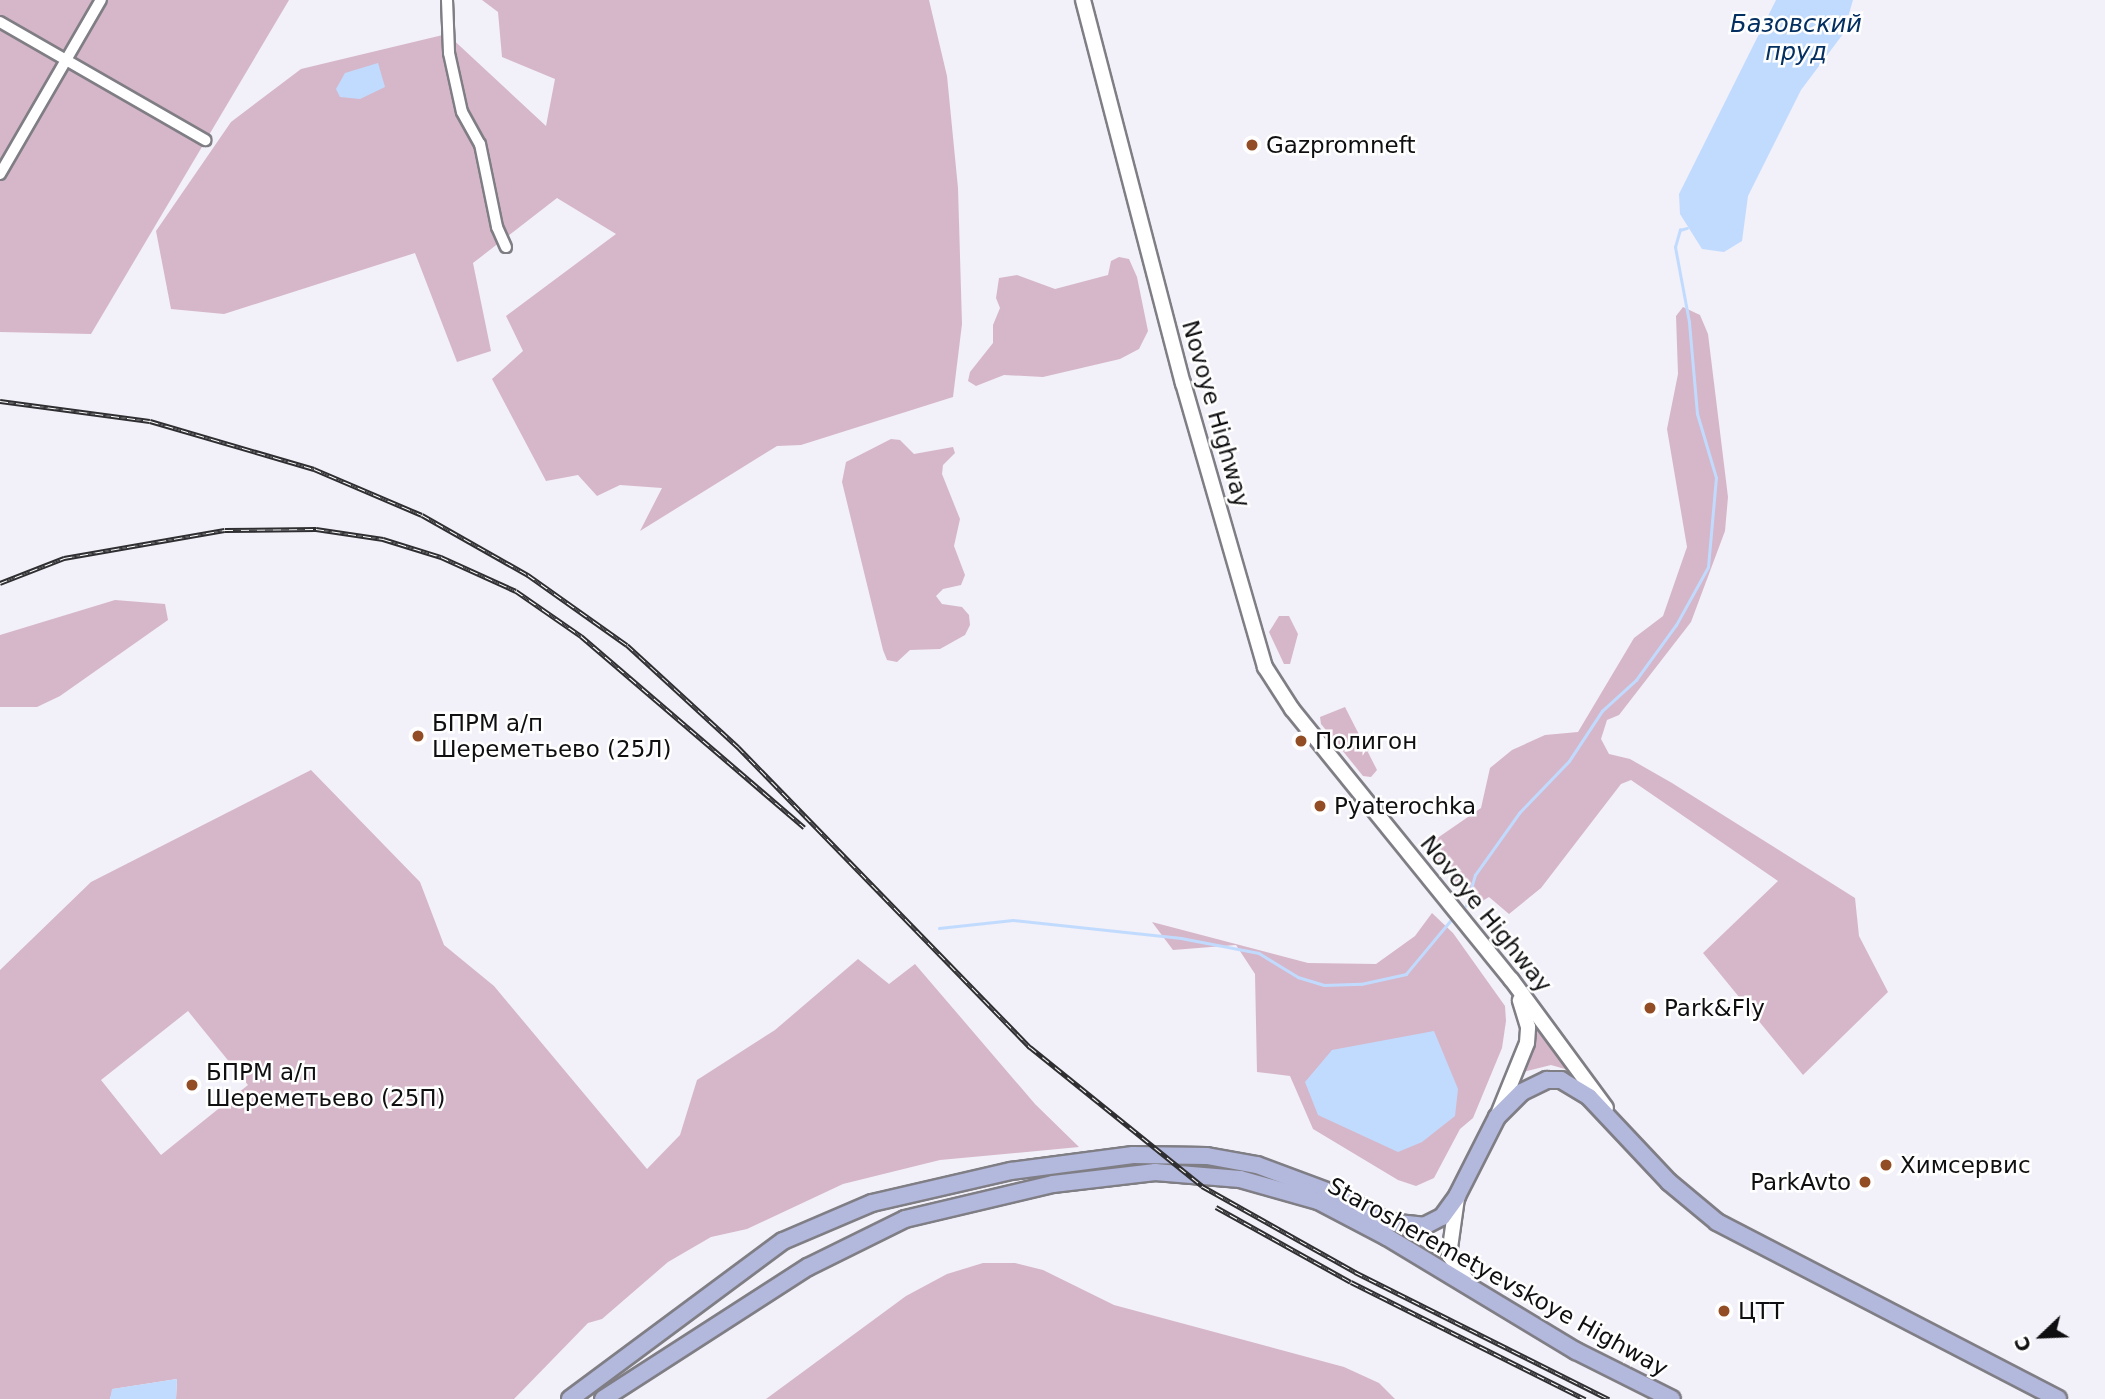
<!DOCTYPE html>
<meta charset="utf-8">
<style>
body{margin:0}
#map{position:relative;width:2105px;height:1399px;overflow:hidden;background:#f2f0f8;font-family:"DejaVu Sans",sans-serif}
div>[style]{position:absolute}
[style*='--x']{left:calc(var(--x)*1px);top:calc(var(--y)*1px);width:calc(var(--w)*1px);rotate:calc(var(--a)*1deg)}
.green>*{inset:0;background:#d6b7c9}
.water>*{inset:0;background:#c1dbff}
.stream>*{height:2.5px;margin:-1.25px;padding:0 1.25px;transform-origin:1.25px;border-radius:1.25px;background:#c1dbff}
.roads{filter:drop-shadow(2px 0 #807e85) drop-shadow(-2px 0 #807e85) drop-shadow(0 2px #807e85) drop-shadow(0 -2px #807e85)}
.minor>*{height:10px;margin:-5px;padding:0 5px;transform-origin:5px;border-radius:5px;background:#fff}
.secondary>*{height:14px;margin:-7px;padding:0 7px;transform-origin:7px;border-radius:7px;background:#fff}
.primary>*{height:16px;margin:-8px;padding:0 8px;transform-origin:8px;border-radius:8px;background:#b3b8dd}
.rail>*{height:5px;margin-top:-2.5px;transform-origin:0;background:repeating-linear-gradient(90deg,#fff 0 8px,#2f2e31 0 16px);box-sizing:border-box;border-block:2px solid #2f2e31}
.dots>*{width:19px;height:19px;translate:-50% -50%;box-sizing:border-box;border:4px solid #fff;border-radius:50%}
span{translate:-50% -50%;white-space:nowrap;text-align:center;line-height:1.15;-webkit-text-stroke:5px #fff;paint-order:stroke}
.poi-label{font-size:23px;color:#0f0f11}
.left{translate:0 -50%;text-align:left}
.right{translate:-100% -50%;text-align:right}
.street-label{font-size:23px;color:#0f0f11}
.water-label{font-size:24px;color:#032f61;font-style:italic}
.north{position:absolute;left:2007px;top:1301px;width:70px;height:70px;-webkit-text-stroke:5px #fff;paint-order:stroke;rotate:247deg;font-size:19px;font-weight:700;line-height:28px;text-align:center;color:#0f0f11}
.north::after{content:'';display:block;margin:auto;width:24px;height:32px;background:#0f0f11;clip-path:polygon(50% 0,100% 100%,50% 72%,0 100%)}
</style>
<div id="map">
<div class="green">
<i style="clip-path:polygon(0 0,289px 0,91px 334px,0 332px)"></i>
<i style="clip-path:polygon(482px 0,929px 0,947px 76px,958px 188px,962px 324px,953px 397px,801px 445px,777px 446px,640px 531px,662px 488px,620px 485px,597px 496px,578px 475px,546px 481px,492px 379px,523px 351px,506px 316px,616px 234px,557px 198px,473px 263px,491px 351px,457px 362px,415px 253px,224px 314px,171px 309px,156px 231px,231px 122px,301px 69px,447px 34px,546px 126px,555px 79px,502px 57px,498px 12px)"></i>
<i style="clip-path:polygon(1119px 257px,1129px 259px,1137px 277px,1148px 331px,1139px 349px,1120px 359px,1043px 377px,1004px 375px,976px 386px,968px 381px,970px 372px,993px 343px,993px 325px,1000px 308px,996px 298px,999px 278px,1017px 275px,1055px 289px,1108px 275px,1111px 261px)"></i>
<i style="clip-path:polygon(1683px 307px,1700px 315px,1708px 334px,1728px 497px,1725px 531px,1691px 622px,1619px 715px,1607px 720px,1601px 739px,1609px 754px,1630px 759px,1672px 783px,1855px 898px,1859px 936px,1888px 992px,1803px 1075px,1703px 953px,1778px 881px,1631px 780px,1621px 784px,1541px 888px,1509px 914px,1489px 897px,1474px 906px,1437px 859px,1436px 839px,1481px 808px,1490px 768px,1512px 750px,1545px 735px,1578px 732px,1634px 638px,1663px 616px,1687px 547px,1667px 429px,1678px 374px,1676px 316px)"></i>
<i style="clip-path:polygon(891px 439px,900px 440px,914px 454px,953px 447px,955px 453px,943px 465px,942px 474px,960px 519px,954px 546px,965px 575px,961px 585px,943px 589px,936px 596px,942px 604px,962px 607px,969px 615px,970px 625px,965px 635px,940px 649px,910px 650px,897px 662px,887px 660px,883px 650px,842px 482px,846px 462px)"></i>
<i style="clip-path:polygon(115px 600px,165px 604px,168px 620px,60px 696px,37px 707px,0 707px,0 635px)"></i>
<i style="clip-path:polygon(1279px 616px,1289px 616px,1298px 634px,1290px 664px,1284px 664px,1269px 632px)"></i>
<i style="clip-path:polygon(1345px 707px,1377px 770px,1371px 777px,1363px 776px,1321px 724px,1320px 717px)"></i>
<i style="clip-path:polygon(evenodd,311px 770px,420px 882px,444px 945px,494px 986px,647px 1169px,680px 1135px,697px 1080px,775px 1030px,858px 959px,889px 984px,915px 964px,1035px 1104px,1079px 1147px,940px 1160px,843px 1184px,747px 1229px,711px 1237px,668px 1262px,602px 1319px,588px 1323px,514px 1399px,176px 1399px,177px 1379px,113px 1389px,110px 1399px,0 1399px,0 970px,91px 882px,311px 770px,188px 1011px,248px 1085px,161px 1155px,101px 1080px,188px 1011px)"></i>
<i style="clip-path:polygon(1432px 913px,1453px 933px,1505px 1006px,1506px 1021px,1502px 1048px,1473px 1118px,1460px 1129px,1434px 1178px,1416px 1186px,1398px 1180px,1313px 1129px,1290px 1076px,1257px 1072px,1255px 974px,1236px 945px,1173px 950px,1152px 922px,1308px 963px,1376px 964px,1415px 936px)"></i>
<i style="clip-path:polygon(1535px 1023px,1572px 1071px,1551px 1065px,1523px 1072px)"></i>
<i style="clip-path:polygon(983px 1263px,1015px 1263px,1043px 1270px,1114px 1305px,1344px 1367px,1379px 1383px,1395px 1399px,766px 1399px,906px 1296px,947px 1274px)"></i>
</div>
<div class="water">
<i style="clip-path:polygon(1776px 0,1853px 0,1843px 34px,1801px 90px,1748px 196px,1742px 241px,1724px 252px,1702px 249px,1680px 214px,1679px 194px)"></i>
<i style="clip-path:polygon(378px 63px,385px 87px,360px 99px,340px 97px,336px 89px,345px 73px)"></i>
<i style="clip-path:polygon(1434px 1031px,1458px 1089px,1455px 1116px,1422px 1142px,1398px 1152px,1318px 1115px,1305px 1082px,1332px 1050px)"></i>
<i style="clip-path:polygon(177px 1379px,176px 1399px,110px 1399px,112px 1389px)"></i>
</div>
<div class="stream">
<i style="--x:1466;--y:906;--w:32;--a:-74"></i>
<i style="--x:1475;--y:875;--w:76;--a:-54.6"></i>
<i style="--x:1519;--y:813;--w:72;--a:-46.1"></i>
<i style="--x:1569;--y:761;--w:60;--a:-56.6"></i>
<i style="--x:1602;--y:711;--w:46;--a:-42.4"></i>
<i style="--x:1636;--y:680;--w:68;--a:-54"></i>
<i style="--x:1676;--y:625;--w:66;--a:-61.1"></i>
<i style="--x:1708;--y:567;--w:89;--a:-84.9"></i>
<i style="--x:1716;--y:478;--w:67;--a:-106.5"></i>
<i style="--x:1697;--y:414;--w:92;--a:-95"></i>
<i style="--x:1689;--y:322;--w:76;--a:-100.6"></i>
<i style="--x:1675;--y:247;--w:18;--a:-74"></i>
<i style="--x:1680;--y:230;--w:7;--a:-16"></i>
<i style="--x:939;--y:928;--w:74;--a:-6.2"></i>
<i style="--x:1013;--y:920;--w:169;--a:6.1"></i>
<i style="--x:1181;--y:938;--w:79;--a:10.9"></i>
<i style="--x:1259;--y:953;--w:46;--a:31.6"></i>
<i style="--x:1298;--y:977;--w:27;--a:17"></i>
<i style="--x:1324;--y:985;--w:37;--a:-2"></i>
<i style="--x:1361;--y:984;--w:46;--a:-12.5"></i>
<i style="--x:1406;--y:974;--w:69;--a:-50.3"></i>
</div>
<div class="roads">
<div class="minor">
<i style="--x:447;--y:0;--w:53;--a:87.8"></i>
<i style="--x:449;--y:53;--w:60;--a:77.6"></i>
<i style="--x:462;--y:112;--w:37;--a:61"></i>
<i style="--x:480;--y:144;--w:85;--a:78.4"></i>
<i style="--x:497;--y:227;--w:22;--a:66"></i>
<i style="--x:0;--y:22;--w:237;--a:29.9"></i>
<i style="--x:0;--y:174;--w:201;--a:-59.9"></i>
</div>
<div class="secondary">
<i style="--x:1083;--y:0;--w:396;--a:75.4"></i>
<i style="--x:1183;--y:383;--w:296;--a:73.9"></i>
<i style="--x:1265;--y:667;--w:50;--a:57.3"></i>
<i style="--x:1292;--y:709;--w:348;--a:51"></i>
<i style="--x:1511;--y:979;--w:160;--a:53.6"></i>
<i style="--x:1499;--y:1112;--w:74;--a:-67.9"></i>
<i style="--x:1527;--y:1043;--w:16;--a:-86"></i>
<i style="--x:1528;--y:1027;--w:28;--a:-107"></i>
<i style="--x:1457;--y:1198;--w:58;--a:98"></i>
<i style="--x:1449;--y:1255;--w:33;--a:55"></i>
</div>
<div class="primary">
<i style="--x:570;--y:1399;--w:265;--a:-36.6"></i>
<i style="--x:783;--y:1241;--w:97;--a:-23.1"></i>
<i style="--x:872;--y:1203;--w:143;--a:-13"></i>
<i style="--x:1011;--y:1171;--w:123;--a:-7.5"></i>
<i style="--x:1133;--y:1155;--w:74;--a:0.8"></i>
<i style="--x:1207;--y:1156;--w:51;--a:10.2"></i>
<i style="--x:1257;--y:1165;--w:83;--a:20.4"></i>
<i style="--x:1335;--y:1194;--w:60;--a:27.8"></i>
<i style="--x:1388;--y:1222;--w:36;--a:6"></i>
<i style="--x:1424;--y:1226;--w:20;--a:-27"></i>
<i style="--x:1442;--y:1217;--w:26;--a:-54"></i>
<i style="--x:1457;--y:1196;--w:89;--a:-63.1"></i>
<i style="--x:1497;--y:1117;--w:35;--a:-45"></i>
<i style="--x:1522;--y:1092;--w:28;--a:-26"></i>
<i style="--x:1547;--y:1080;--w:14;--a:0"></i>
<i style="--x:1561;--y:1080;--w:33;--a:31"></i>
<i style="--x:1589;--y:1097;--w:117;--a:46.7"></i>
<i style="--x:1669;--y:1182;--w:62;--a:39.8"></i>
<i style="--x:1717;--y:1222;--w:384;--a:27.4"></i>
<i style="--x:603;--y:1399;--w:244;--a:-32.8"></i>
<i style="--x:808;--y:1267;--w:108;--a:-26.3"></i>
<i style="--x:905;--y:1219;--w:152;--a:-13.3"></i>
<i style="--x:1053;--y:1184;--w:103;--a:-6.7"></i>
<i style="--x:1155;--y:1172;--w:85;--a:4.7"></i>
<i style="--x:1240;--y:1179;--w:81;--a:15.8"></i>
<i style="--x:1318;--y:1201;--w:78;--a:27.6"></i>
<i style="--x:1387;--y:1237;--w:221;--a:31.1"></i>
<i style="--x:1576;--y:1351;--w:107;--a:26.6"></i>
</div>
</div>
<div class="rail">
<i style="--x:0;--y:401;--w:151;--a:7.6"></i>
<i style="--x:150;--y:421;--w:171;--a:16.3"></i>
<i style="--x:314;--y:469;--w:117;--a:23.1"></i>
<i style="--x:422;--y:515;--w:122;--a:29.5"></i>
<i style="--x:528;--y:575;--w:121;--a:35.3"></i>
<i style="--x:627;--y:645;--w:151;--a:42.6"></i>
<i style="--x:738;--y:747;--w:419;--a:45.8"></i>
<i style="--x:1030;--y:1047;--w:221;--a:38.9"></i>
<i style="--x:1202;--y:1186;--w:176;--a:29.3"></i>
<i style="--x:1355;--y:1272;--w:284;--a:26.6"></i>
<i style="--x:0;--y:583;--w:69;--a:-21.3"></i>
<i style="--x:64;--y:558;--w:163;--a:-9.9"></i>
<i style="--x:225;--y:530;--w:91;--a:-0.6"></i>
<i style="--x:316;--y:529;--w:68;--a:8.5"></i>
<i style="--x:383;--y:539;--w:61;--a:17.2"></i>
<i style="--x:441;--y:557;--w:82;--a:24.4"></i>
<i style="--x:516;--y:591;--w:79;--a:34.7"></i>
<i style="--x:581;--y:636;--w:294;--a:40.6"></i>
<i style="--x:1216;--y:1207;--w:154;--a:29.1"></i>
<i style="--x:1351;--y:1282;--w:262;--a:26.6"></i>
</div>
<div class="dots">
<i style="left:1252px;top:145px;background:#924d24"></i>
<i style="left:418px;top:736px;background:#924d24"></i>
<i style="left:1301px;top:741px;background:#924d24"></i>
<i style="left:1320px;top:806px;background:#924d24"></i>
<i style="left:1650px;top:1008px;background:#924d24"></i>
<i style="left:192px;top:1085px;background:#924d24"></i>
<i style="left:1886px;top:1165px;background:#924d24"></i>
<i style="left:1865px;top:1182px;background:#924d24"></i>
<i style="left:1724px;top:1311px;background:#924d24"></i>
</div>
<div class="poi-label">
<span class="left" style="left:1266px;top:145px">Gazpromneft</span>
<span class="left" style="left:432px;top:736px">БПРМ а/п<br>Шереметьево (25Л)</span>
<span class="left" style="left:1315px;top:741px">Полигон</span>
<span class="left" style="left:1334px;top:806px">Pyaterochka</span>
<span class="left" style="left:1664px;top:1008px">Park&amp;Fly</span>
<span class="left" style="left:206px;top:1085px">БПРМ а/п<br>Шереметьево (25П)</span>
<span class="left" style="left:1900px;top:1165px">Химсервис</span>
<span class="right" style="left:1851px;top:1182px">ParkAvto</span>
<span class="left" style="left:1738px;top:1311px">ЦТТ</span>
</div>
<div class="street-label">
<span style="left:1216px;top:414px;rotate:74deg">Novoye Highway</span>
<span style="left:1486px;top:914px;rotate:51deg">Novoye Highway</span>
<span style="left:1498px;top:1277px;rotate:29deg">Starosheremetyevskoye Highway</span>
</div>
<div class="water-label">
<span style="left:1796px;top:39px">Базовский<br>пруд</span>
</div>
<div class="north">С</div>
</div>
